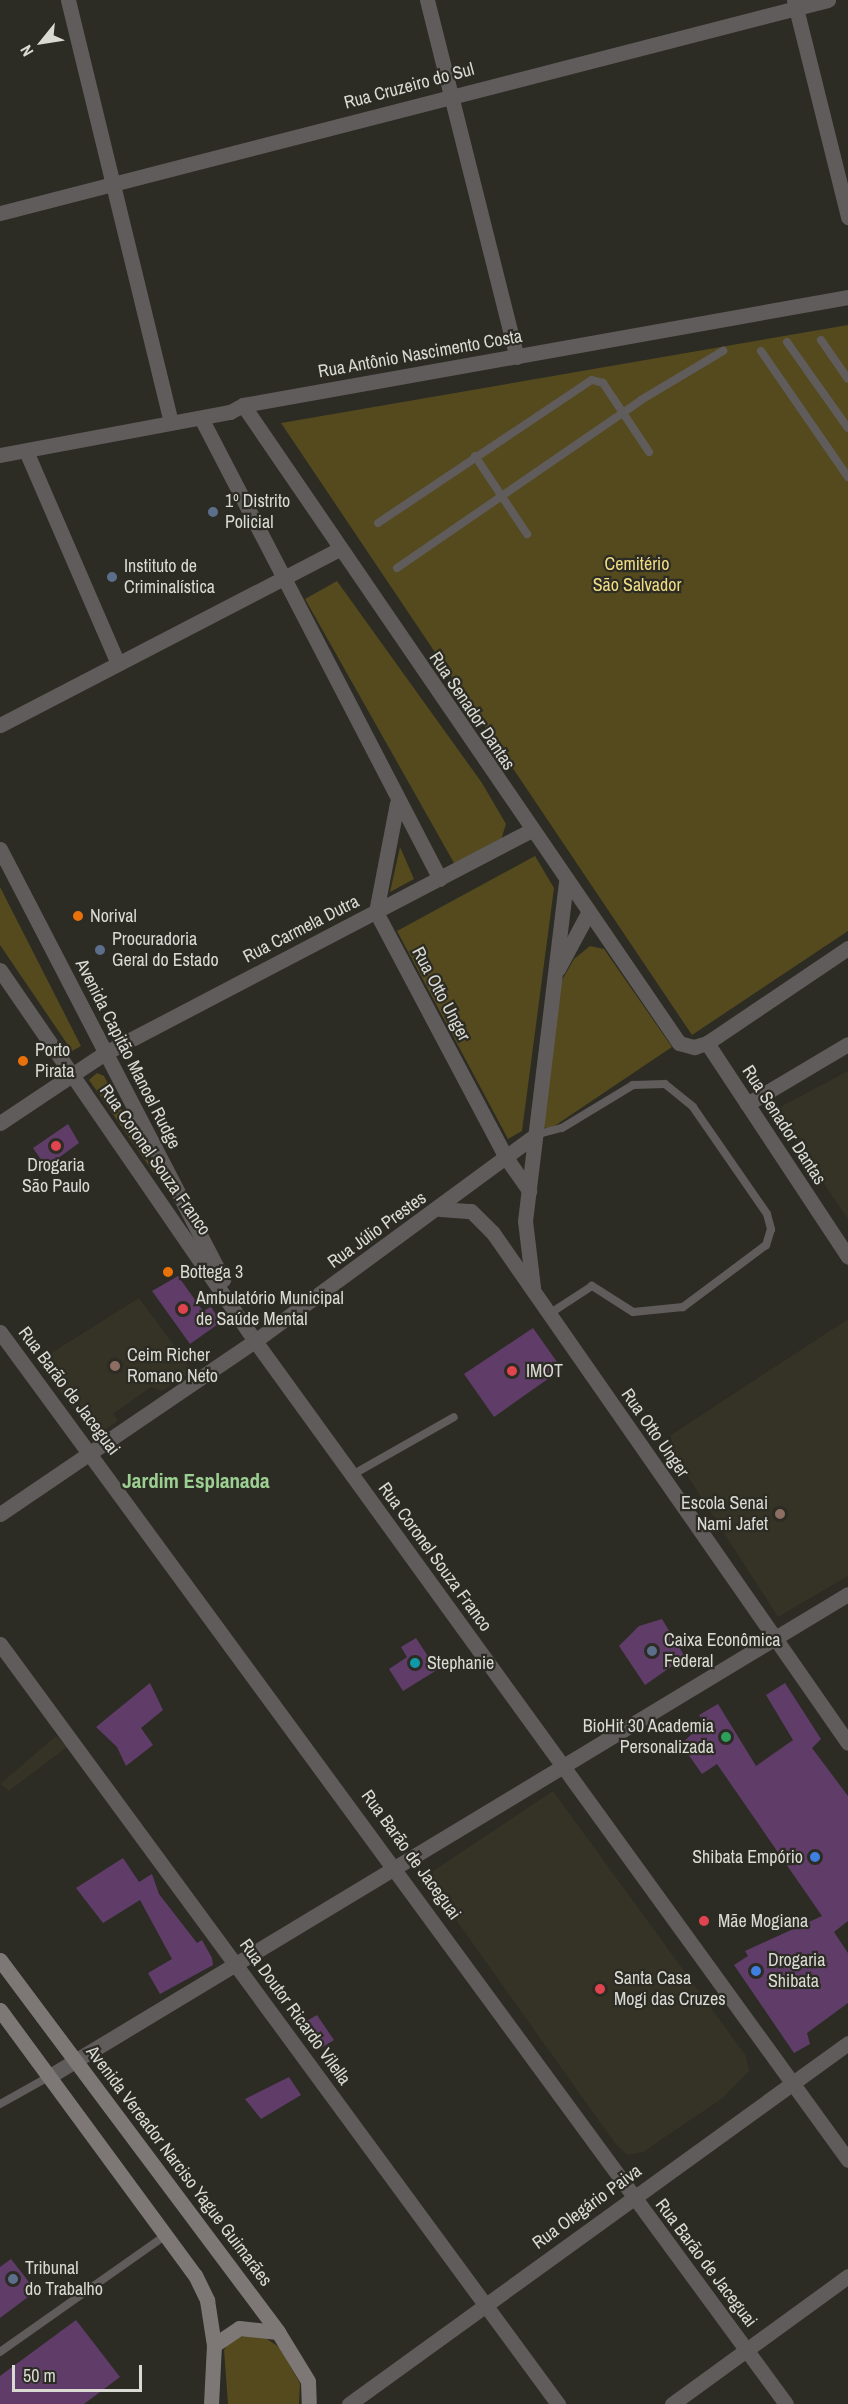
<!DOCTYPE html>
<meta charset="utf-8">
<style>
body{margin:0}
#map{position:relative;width:848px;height:2404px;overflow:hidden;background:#2c2b24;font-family:"Archivo Narrow",sans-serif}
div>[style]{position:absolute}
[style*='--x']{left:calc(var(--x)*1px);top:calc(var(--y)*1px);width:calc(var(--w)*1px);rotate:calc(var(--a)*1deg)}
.built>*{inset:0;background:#353326}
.green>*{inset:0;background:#544a1e}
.building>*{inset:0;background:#5f3d68}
.service>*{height:8px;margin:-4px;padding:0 4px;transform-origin:4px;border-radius:4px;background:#605c5b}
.minor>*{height:15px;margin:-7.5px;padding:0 7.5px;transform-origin:7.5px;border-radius:7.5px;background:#605c5b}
.tertiary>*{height:15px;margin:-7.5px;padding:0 7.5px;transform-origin:7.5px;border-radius:7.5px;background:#605c5b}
.secondary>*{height:15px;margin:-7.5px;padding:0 7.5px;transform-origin:7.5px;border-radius:7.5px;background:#7d7875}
.dots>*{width:16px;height:16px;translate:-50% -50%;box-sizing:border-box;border:3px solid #2c2b24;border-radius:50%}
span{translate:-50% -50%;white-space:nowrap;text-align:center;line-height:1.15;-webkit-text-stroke:4.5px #2c2b24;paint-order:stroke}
.street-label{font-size:18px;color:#dadad5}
.poi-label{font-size:18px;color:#dadad5}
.left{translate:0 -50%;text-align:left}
.right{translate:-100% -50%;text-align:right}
.park-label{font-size:18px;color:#f0dc83}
.quarter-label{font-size:21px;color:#9ccf92;font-weight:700}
.north{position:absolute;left:12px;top:12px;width:60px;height:60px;-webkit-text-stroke:4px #2c2b24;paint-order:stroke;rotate:240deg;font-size:16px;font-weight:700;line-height:24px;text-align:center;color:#dadad5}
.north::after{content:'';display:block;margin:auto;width:21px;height:27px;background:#dadad5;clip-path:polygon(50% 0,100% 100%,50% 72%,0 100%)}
.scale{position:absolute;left:12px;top:2365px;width:130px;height:27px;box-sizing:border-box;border:3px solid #dadad5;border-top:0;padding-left:8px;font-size:18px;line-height:21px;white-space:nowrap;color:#dadad5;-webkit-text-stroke:4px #2c2b24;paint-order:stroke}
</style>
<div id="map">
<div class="built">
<i style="clip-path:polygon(848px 1071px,848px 1219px,774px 1110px)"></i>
<i style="clip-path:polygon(139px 1298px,193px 1371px,162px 1391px,151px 1387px,113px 1414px,118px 1421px,95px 1436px,37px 1362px)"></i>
<i style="clip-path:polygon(848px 1319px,848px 1576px,778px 1617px,672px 1452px,671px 1435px)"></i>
<i style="clip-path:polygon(56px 1736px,67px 1747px,9px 1791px,0 1784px)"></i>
<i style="clip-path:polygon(553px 1791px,746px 2056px,749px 2071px,723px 2098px,643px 2152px,627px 2155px,614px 2142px,432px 1886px,433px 1871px)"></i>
</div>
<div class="green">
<i style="clip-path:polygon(848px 325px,848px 931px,692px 1035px,281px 423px)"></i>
<i style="clip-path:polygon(337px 581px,482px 783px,506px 824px,501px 840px,454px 863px,305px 599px)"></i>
<i style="clip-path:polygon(400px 847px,414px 879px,390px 892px)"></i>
<i style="clip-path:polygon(535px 856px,554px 888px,522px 1131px,508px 1139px,397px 931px)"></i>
<i style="clip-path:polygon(0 887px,81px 1046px,72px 1051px,0 945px)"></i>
<i style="clip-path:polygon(590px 946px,604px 949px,672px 1047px,550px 1129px,543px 1127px,558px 987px,574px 959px)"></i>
<i style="clip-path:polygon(97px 1073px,104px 1076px,156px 1176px,89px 1080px)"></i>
<i style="clip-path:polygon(247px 2335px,264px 2337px,279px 2347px,300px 2383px,299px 2404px,228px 2404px,224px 2350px,230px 2340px)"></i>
</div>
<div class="building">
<i style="clip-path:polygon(68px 1124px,79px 1143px,46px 1167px,33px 1148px)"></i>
<i style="clip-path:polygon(178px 1276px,203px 1311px,211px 1307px,221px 1322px,190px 1344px,152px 1291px)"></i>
<i style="clip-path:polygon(533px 1328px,562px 1369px,494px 1417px,464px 1374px)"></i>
<i style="clip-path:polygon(662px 1619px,685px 1657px,645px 1685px,619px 1646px,639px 1626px)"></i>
<i style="clip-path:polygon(416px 1638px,437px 1670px,403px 1691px,389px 1669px,407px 1657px,401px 1647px)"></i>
<i style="clip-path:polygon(150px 1683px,163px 1710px,141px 1728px,153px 1745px,126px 1766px,117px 1747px,96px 1727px)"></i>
<i style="clip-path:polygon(785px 1683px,821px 1739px,812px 1748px,848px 1796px,848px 1921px,834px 1932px,848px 1953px,848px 2003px,807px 2033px,810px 2044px,794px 2053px,734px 1965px,748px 1956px,745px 1951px,822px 1916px,717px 1764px,702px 1774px,681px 1744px,704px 1723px,699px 1715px,718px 1704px,756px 1766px,793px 1740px,766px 1695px)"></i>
<i style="clip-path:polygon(123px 1858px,139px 1882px,152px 1874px,159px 1894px,197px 1943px,202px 1940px,212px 1958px,213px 1965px,160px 1994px,148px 1973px,172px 1959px,140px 1900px,103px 1923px,76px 1888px)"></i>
<i style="clip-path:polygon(317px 2015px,334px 2040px,320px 2049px,303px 2023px)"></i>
<i style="clip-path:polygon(289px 2077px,301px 2095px,261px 2119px,245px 2099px)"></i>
<i style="clip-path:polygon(11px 2259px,36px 2291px,0 2318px,0 2267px)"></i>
<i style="clip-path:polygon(76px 2320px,120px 2377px,84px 2404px,0 2404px,0 2376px)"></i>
</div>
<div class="service">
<i style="--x:821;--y:340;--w:47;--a:55.3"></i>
<i style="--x:787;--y:342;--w:105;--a:54.7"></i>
<i style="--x:761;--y:351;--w:153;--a:55.4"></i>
<i style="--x:475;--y:456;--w:94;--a:56.3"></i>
<i style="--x:378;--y:523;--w:257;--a:-33.8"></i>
<i style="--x:592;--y:380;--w:11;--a:15"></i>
<i style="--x:603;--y:383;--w:83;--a:56.3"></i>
<i style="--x:397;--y:568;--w:296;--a:-34.5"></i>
<i style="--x:641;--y:400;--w:96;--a:-30.9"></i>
<i style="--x:535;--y:1135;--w:28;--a:-15"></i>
<i style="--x:562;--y:1128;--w:83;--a:-31.2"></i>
<i style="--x:633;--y:1085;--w:32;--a:-2"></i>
<i style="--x:665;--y:1084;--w:36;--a:39"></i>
<i style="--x:693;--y:1107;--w:130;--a:55.3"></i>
<i style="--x:767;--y:1214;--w:16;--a:75"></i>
<i style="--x:771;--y:1229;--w:17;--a:107"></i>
<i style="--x:766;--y:1245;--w:104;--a:143.2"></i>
<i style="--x:683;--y:1307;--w:50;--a:174.3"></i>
<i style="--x:633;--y:1312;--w:49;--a:-147.6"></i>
<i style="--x:592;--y:1286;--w:51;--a:146.9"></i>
<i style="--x:352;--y:1475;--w:117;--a:-29.6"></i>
<i style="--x:0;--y:2104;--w:57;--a:-29.2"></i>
<i style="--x:0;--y:2352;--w:204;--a:-35.2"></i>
</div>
<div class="minor">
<i style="--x:68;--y:0;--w:432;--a:76.3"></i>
<i style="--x:427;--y:0;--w:368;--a:75.9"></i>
<i style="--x:794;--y:0;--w:224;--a:76"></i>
<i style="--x:0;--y:213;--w:855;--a:-14.43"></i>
<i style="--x:243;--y:405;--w:773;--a:55.65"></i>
<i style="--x:679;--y:1043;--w:16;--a:15"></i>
<i style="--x:694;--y:1047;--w:14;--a:-17"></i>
<i style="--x:707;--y:1043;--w:170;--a:-34"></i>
<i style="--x:201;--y:418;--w:519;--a:62.6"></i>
<i style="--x:26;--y:451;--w:229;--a:66.6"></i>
<i style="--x:0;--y:455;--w:234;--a:-10.6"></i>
<i style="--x:230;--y:412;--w:15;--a:-28"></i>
<i style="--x:243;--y:405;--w:615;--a:-10.12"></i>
<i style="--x:0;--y:725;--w:382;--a:-27.4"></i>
<i style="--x:397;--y:803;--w:111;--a:100.9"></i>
<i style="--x:376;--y:912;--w:280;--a:62.1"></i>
<i style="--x:507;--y:1159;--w:39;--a:55"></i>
<i style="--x:0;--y:849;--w:485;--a:62.6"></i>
<i style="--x:558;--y:969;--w:64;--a:-61.8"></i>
<i style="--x:0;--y:970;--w:450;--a:55.5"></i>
<i style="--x:255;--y:1341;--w:1011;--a:54.09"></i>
<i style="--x:707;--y:1043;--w:256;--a:56.6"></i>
<i style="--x:747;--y:1104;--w:117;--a:-30.7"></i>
<i style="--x:0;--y:1123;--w:126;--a:-33.7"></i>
<i style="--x:105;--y:1053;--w:479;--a:-27.6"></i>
<i style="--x:440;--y:1209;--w:31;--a:4"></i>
<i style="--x:471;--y:1211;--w:31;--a:45"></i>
<i style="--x:493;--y:1233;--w:621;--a:55.16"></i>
<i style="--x:533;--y:1287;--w:66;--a:-96.9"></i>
<i style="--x:525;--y:1221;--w:341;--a:-83.1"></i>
<i style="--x:0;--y:1332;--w:1329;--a:53.75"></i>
<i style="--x:0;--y:1514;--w:308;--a:-34.2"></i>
<i style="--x:255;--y:1341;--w:348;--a:-36.3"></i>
<i style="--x:50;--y:2076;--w:932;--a:-31.13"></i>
<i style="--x:349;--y:2404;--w:616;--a:-35.88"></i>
<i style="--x:672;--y:2404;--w:218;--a:-36"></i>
</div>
<div class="tertiary">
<i style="--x:0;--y:1644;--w:943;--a:53.71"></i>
</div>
<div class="secondary">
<i style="--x:0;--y:1960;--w:464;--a:53.2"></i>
<i style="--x:278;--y:2332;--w:57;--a:58.5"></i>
<i style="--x:308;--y:2381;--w:23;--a:88"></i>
<i style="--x:0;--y:2010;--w:329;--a:53.7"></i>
<i style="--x:195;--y:2275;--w:28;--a:64"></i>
<i style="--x:207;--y:2300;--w:46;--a:81.2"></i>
<i style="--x:214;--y:2345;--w:59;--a:92.9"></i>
<i style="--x:214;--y:2345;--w:30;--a:-34"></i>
<i style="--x:239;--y:2328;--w:39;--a:6"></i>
</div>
<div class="dots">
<i style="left:213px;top:512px;background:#5c6f8a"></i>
<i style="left:112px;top:577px;background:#5c6f8a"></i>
<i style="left:78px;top:916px;background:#e8710a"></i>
<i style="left:100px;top:950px;background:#5c6f8a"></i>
<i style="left:23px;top:1061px;background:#e8710a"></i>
<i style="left:56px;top:1146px;background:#e0444e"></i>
<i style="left:168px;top:1272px;background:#e8710a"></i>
<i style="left:183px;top:1309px;background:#e0444e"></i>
<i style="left:115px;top:1366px;background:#8d6e63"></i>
<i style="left:512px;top:1371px;background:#e0444e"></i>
<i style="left:780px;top:1514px;background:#8d6e63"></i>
<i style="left:652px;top:1651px;background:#5c6f8a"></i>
<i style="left:415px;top:1663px;background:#0f9aa8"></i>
<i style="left:726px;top:1737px;background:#2e9e5b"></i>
<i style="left:815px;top:1857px;background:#3f7fe0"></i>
<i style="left:704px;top:1921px;background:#e0444e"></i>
<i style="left:756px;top:1971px;background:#3f7fe0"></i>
<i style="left:600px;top:1989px;background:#e0444e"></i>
<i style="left:13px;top:2279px;background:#5c6f8a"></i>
</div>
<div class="street-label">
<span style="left:409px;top:86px;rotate:-15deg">Rua Cruzeiro do Sul</span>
<span style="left:420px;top:354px;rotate:-10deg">Rua Antônio Nascimento Costa</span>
<span style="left:472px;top:711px;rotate:56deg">Rua Senador Dantas</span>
<span style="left:301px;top:929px;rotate:-27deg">Rua Carmela Dutra</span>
<span style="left:441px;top:994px;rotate:62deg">Rua Otto Unger</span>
<span style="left:128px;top:1054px;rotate:63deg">Avenida Capitão Manoel Rudge</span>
<span style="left:784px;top:1125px;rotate:57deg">Rua Senador Dantas</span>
<span style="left:155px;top:1160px;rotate:55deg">Rua Coronel Souza Franco</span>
<span style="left:377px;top:1230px;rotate:-36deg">Rua Júlio Prestes</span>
<span style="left:69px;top:1391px;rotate:53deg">Rua Barão de Jaceguai</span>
<span style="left:655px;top:1433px;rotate:55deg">Rua Otto Unger</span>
<span style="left:435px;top:1557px;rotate:54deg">Rua Coronel Souza Franco</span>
<span style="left:411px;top:1855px;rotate:54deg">Rua Barão de Jaceguai</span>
<span style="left:295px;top:2012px;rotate:54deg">Rua Doutor Ricardo Vilella</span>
<span style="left:179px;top:2166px;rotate:53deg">Avenida Vereador Narciso Yague Guimarães</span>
<span style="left:587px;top:2207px;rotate:-36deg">Rua Olegário Paiva</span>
<span style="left:706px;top:2263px;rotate:53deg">Rua Barão de Jaceguai</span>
</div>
<div class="poi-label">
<span class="left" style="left:225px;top:512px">1º Distrito<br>Policial</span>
<span class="left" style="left:124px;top:577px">Instituto de<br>Criminalística</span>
<span class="left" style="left:90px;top:916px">Norival</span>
<span class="left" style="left:112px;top:950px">Procuradoria<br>Geral do Estado</span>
<span class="left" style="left:35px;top:1061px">Porto<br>Pirata</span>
<span style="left:56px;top:1176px">Drogaria<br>São Paulo</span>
<span class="left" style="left:180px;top:1272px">Bottega 3</span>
<span class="left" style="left:196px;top:1309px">Ambulatório Municipal<br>de Saúde Mental</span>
<span class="left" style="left:127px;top:1366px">Ceim Richer<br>Romano Neto</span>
<span class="left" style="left:526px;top:1371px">IMOT</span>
<span class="right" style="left:768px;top:1514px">Escola Senai<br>Nami Jafet</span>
<span class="left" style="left:664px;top:1651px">Caixa Econômica<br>Federal</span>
<span class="left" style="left:427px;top:1663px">Stephanie</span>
<span class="right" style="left:714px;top:1737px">BioHit 30 Academia<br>Personalizada</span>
<span class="right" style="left:803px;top:1857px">Shibata Empório</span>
<span class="left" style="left:718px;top:1921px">Mãe Mogiana</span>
<span class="left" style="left:768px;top:1971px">Drogaria<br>Shibata</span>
<span class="left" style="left:614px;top:1989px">Santa Casa<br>Mogi das Cruzes</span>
<span class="left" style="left:25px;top:2279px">Tribunal<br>do Trabalho</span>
</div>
<div class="park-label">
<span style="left:637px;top:575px">Cemitério<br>São Salvador</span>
</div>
<div class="quarter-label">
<span style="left:196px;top:1481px">Jardim Esplanada</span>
</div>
<div class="north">N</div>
<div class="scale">50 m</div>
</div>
